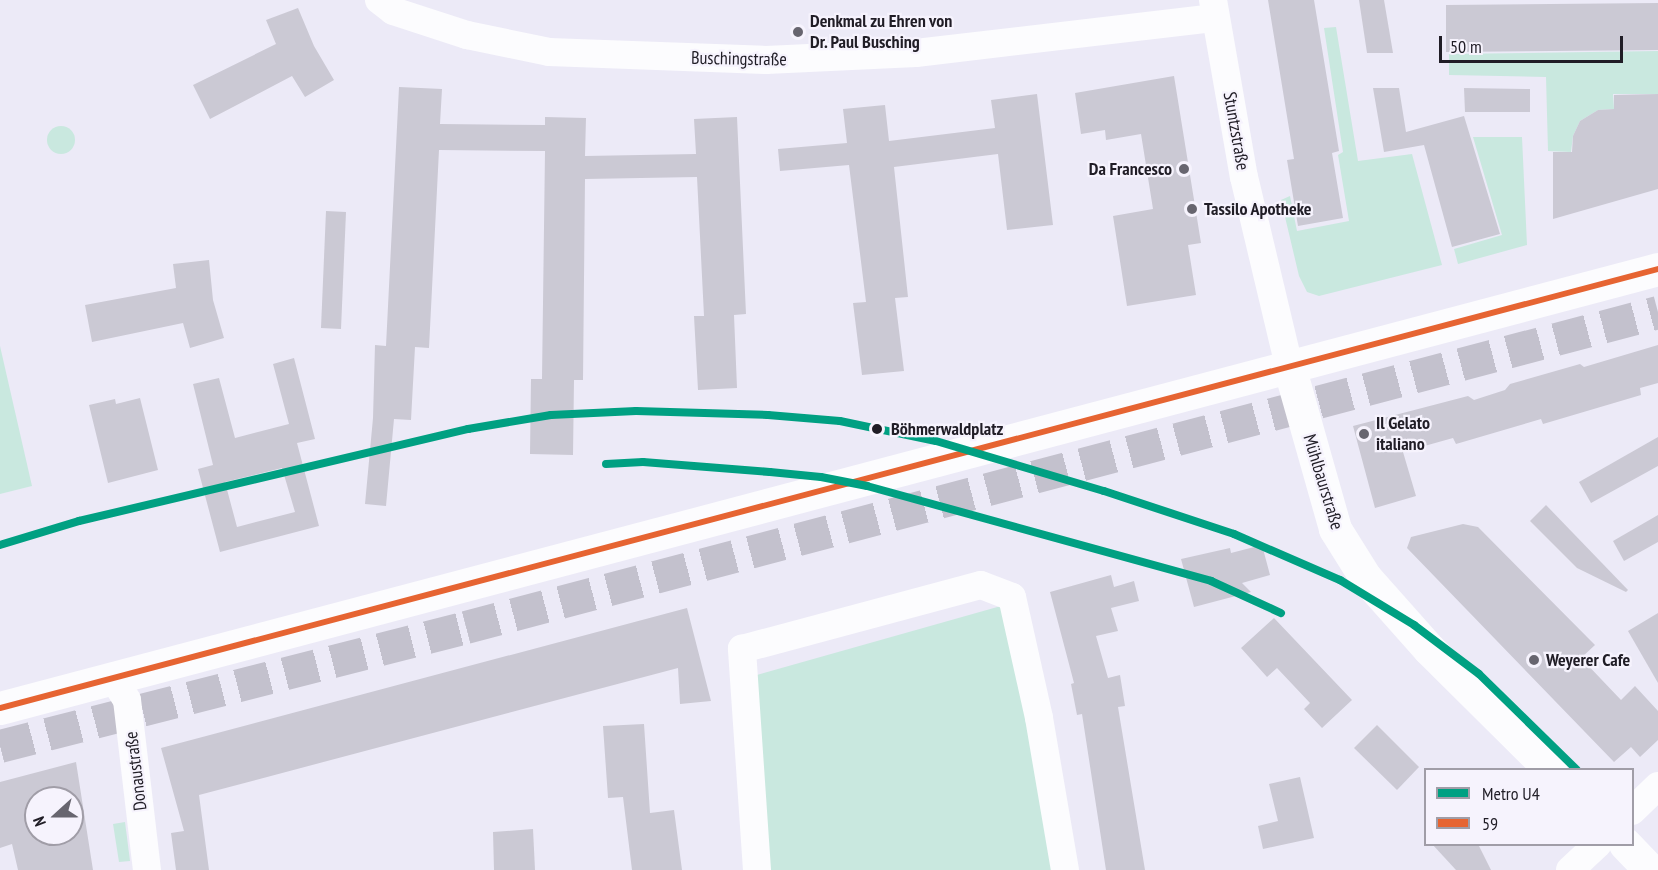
<!DOCTYPE html>
<meta charset="utf-8">
<style>
body{margin:0}
#map{position:relative;width:1658px;height:870px;overflow:hidden;background:#eceaf7;font-family:"PT Sans Narrow",sans-serif}
div>[style]{position:absolute}
[style*='--x']{left:calc(var(--x)*1px);top:calc(var(--y)*1px);width:calc(var(--w)*1px);rotate:calc(var(--a)*1deg)}
.green>*{inset:0;background:#c9e8df}
.round{border-radius:50%}
.building>*{inset:0;background:#cbc9d4}
.trunk-tunnel>*{height:33px;margin-top:-16.5px;transform-origin:0;background:repeating-linear-gradient(90deg,#c3c1cd 0 33px,transparent 0 49px)}
.minor>*{height:28px;margin:-14px;padding:0 14px;transform-origin:14px;border-radius:14px;background:#fcfcfe}
.tertiary>*{height:33px;margin:-16.5px;padding:0 16.5px;transform-origin:16.5px;border-radius:16.5px;background:#fcfcfe}
.secondary>*{height:33px;margin:-16.5px;padding:0 16.5px;transform-origin:16.5px;border-radius:16.5px;background:#fcfcfe}
.bus-1>*{height:6px;margin:-3px;padding:0 3px;transform-origin:3px;border-radius:3px;background:#e66432}
.metro-1>*{height:8px;margin:-4px;padding:0 4px;transform-origin:4px;border-radius:4px;background:#00a082}
.dots>*{width:16px;height:16px;translate:-50% -50%;box-sizing:border-box;border:3px solid #f6f3fd;border-radius:50%}
span{translate:-50% -50%;white-space:nowrap;text-align:center;line-height:1.15;-webkit-text-stroke:4.5px #f6f3fd;paint-order:stroke}
.poi-label{font-size:18px;color:#201d26;font-weight:700}
.left{translate:0 -50%;text-align:left}
.right{translate:-100% -50%;text-align:right}
.street-label{font-size:18px;color:#201d26}
.stop-label{font-size:18px;color:#201d26;font-weight:700}
.legend{position:absolute;left:1424px;top:768px;width:210px;height:78px;box-sizing:border-box;background:#f6f3fd;border:2px solid #a09da7;margin:0;padding:8px 10px;list-style:none;font-size:18px;color:#201d26}
.legend li{display:flex;align-items:center;gap:12px;height:30px}
.legend b{width:30px;border:2px solid #a09da7}
.north{position:absolute;left:24px;top:786px;width:60px;height:60px;box-sizing:border-box;background:#f6f3fd;border:2px solid #a09da7;border-radius:50%;rotate:249deg;font-size:16px;font-weight:700;line-height:24px;text-align:center;color:#201d26}
.north::after{content:'';display:block;margin:auto;width:21px;height:27px;background:#67656f;clip-path:polygon(50% 0,100% 100%,50% 72%,0 100%)}
.scale{position:absolute;left:1439px;top:36px;width:184px;height:27px;box-sizing:border-box;border:3px solid #201d26;border-top:0;padding-left:8px;font-size:18px;line-height:21px;white-space:nowrap;color:#201d26;-webkit-text-stroke:4px #f6f3fd;paint-order:stroke}
</style>
<div id="map">
<div class="green">
<i style="clip-path:polygon(1336px 27px,1358px 161px,1412px 154px,1442px 265px,1319px 296px,1307px 292px,1299px 276px,1281px 200px,1290px 196px,1297px 231px,1349px 221px,1338px 155px,1343px 152px,1324px 28px)"></i>
<i style="clip-path:polygon(1658px 51px,1658px 94px,1613px 94px,1614px 109px,1598px 110px,1580px 121px,1573px 136px,1571px 152px,1548px 151px,1546px 77px,1449px 75px,1449px 54px)"></i>
<i class="round" style="left:47px;top:126px;width:28px;height:28px"></i>
<i style="clip-path:polygon(1473px 137px,1522px 137px,1527px 245px,1458px 264px,1454px 249px,1502px 235px)"></i>
<i style="clip-path:polygon(0 346px,32px 486px,0 494px)"></i>
<i style="clip-path:polygon(1008px 604px,1058px 870px,766px 870px,753px 676px)"></i>
<i style="clip-path:polygon(125px 822px,130px 861px,119px 862px,113px 824px)"></i>
</div>
<div class="building">
<i style="clip-path:polygon(1268px 0,1314px 0,1339px 151px,1332px 153px,1343px 218px,1298px 226px,1287px 160px,1294px 159px)"></i>
<i style="clip-path:polygon(1359px 0,1384px 0,1393px 53px,1367px 53px)"></i>
<i style="clip-path:polygon(1658px 3px,1658px 50px,1446px 52px,1446px 5px)"></i>
<i style="clip-path:polygon(298px 8px,314px 46px,334px 80px,305px 97px,292px 76px,210px 119px,193px 85px,276px 44px,266px 20px)"></i>
<i style="clip-path:polygon(1174px 76px,1201px 243px,1188px 245px,1196px 295px,1127px 306px,1113px 216px,1153px 209px,1141px 134px,1106px 140px,1105px 130px,1081px 134px,1075px 93px)"></i>
<i style="clip-path:polygon(399px 87px,442px 89px,440px 124px,545px 125px,545px 117px,586px 118px,585px 156px,696px 154px,694px 119px,737px 117px,746px 314px,734px 315px,737px 388px,698px 390px,694px 316px,704px 316px,697px 177px,585px 179px,583px 380px,574px 380px,573px 455px,530px 454px,531px 379px,542px 379px,545px 151px,439px 150px,429px 348px,415px 347px,411px 420px,394px 419px,386px 506px,365px 504px,373px 418px,375px 345px,386px 346px)"></i>
<i style="clip-path:polygon(1373px 88px,1399px 88px,1406px 132px,1464px 116px,1500px 234px,1452px 247px,1424px 145px,1384px 152px)"></i>
<i style="clip-path:polygon(1464px 88px,1530px 89px,1530px 112px,1465px 112px)"></i>
<i style="clip-path:polygon(1037px 94px,1053px 225px,1007px 230px,998px 154px,894px 167px,908px 297px,895px 298px,904px 371px,862px 375px,853px 303px,866px 302px,849px 165px,780px 171px,778px 149px,847px 143px,843px 109px,885px 105px,889px 141px,995px 128px,991px 100px)"></i>
<i style="clip-path:polygon(1658px 94px,1658px 189px,1553px 219px,1553px 152px,1572px 152px,1573px 136px,1580px 121px,1598px 110px,1614px 109px,1614px 95px)"></i>
<i style="clip-path:polygon(326px 211px,346px 212px,341px 329px,321px 328px)"></i>
<i style="clip-path:polygon(209px 260px,213px 300px,224px 338px,190px 348px,183px 323px,92px 342px,85px 305px,176px 288px,173px 264px)"></i>
<i style="clip-path:polygon(1658px 345px,1658px 383px,1640px 388px,1641px 395px,1543px 424px,1541px 419px,1456px 444px,1453px 438px,1403px 452px,1416px 496px,1375px 508px,1353px 426px,1468px 396px,1474px 400px,1505px 390px,1510px 384px,1580px 364px,1584px 367px)"></i>
<i style="clip-path:polygon(evenodd,294px 358px,315px 439px,297px 443px,319px 526px,220px 552px,198px 469px,213px 465px,193px 384px,219px 378px,235px 438px,289px 424px,273px 364px,294px 358px,282px 468px,295px 512px,237px 527px,225px 482px,282px 468px)"></i>
<i style="clip-path:polygon(140px 398px,158px 470px,108px 483px,89px 405px,115px 399px,116px 404px)"></i>
<i style="clip-path:polygon(1658px 437px,1658px 466px,1591px 503px,1579px 482px)"></i>
<i style="clip-path:polygon(1546px 505px,1628px 590px,1626px 592px,1577px 568px,1530px 521px)"></i>
<i style="clip-path:polygon(1658px 515px,1658px 542px,1624px 561px,1613px 541px)"></i>
<i style="clip-path:polygon(1463px 524px,1478px 527px,1595px 645px,1581px 658px,1621px 700px,1635px 686px,1658px 711px,1658px 740px,1640px 757px,1631px 747px,1614px 762px,1407px 548px,1411px 537px)"></i>
<i style="clip-path:polygon(1262px 545px,1270px 575px,1242px 583px,1251px 592px,1194px 607px,1181px 559px,1230px 548px,1231px 553px)"></i>
<i style="clip-path:polygon(1111px 575px,1114px 587px,1134px 581px,1139px 601px,1111px 608px,1118px 631px,1096px 636px,1108px 678px,1120px 675px,1125px 706px,1118px 707px,1145px 870px,1106px 870px,1082px 714px,1077px 715px,1071px 684px,1074px 683px,1050px 592px)"></i>
<i style="clip-path:polygon(687px 608px,711px 701px,680px 704px,678px 668px,199px 795px,209px 870px,176px 870px,171px 833px,184px 831px,161px 748px)"></i>
<i style="clip-path:polygon(1658px 613px,1658px 683px,1628px 631px)"></i>
<i style="clip-path:polygon(1274px 618px,1352px 700px,1322px 728px,1304px 709px,1310px 703px,1277px 668px,1267px 677px,1241px 648px)"></i>
<i style="clip-path:polygon(644px 724px,650px 813px,674px 810px,682px 870px,632px 870px,623px 797px,608px 798px,603px 726px)"></i>
<i style="clip-path:polygon(1377px 725px,1419px 767px,1397px 790px,1354px 748px)"></i>
<i style="clip-path:polygon(evenodd,76px 762px,93px 870px,18px 870px,12px 844px,0 848px,0 782px,76px 762px,36px 798px,72px 798px,72px 834px,36px 834px,36px 798px)"></i>
<i style="clip-path:polygon(1300px 777px,1314px 838px,1263px 849px,1258px 826px,1278px 821px,1269px 784px)"></i>
<i style="clip-path:polygon(533px 829px,535px 870px,494px 870px,493px 832px)"></i>
<i style="clip-path:polygon(1432px 844px,1478px 844px,1491px 870px,1456px 870px)"></i>
</div>
<div class="trunk-tunnel">
<i style="--x:0;--y:746;--w:481;--a:-14.3"></i>
<i style="--x:466;--y:627;--w:1233;--a:-14.8"></i>
</div>
<div class="minor">
<i style="--x:379;--y:0;--w:18;--a:38"></i>
<i style="--x:393;--y:11;--w:78;--a:18"></i>
<i style="--x:467;--y:35;--w:84;--a:11.7"></i>
<i style="--x:549;--y:52;--w:217;--a:2.1"></i>
<i style="--x:766;--y:60;--w:150;--a:-2.7"></i>
<i style="--x:916;--y:53;--w:301;--a:-6.7"></i>
<i style="--x:1213;--y:0;--w:180;--a:80.1"></i>
<i style="--x:1244;--y:177;--w:194;--a:76.6"></i>
<i style="--x:112;--y:677;--w:27;--a:57"></i>
<i style="--x:127;--y:700;--w:171;--a:83.3"></i>
<i style="--x:1632;--y:811;--w:36;--a:-44"></i>
<i style="--x:757;--y:870;--w:222;--a:-93.9"></i>
<i style="--x:742;--y:649;--w:247;--a:-15"></i>
<i style="--x:981;--y:585;--w:33;--a:21"></i>
<i style="--x:1012;--y:597;--w:124;--a:77.4"></i>
<i style="--x:1039;--y:718;--w:154;--a:80.3"></i>
<i style="--x:1570;--y:870;--w:38;--a:-43"></i>
</div>
<div class="tertiary">
<i style="--x:1289;--y:366;--w:169;--a:74.2"></i>
<i style="--x:1335;--y:529;--w:57;--a:58"></i>
<i style="--x:1365;--y:577;--w:96;--a:48.4"></i>
<i style="--x:1429;--y:649;--w:172;--a:44.8"></i>
<i style="--x:1625;--y:844;--w:36;--a:46"></i>
</div>
<div class="secondary">
<i style="--x:0;--y:708;--w:1715;--a:-14.83"></i>
</div>
<div class="bus-1">
<i style="--x:0;--y:708;--w:1715;--a:-14.83"></i>
</div>
<div class="metro-1">
<i style="--x:606;--y:464;--w:37;--a:-3"></i>
<i style="--x:643;--y:462;--w:127;--a:4.5"></i>
<i style="--x:770;--y:472;--w:51;--a:5.6"></i>
<i style="--x:821;--y:477;--w:47;--a:11.1"></i>
<i style="--x:867;--y:486;--w:357;--a:15.4"></i>
<i style="--x:1211;--y:581;--w:77;--a:24.6"></i>
<i style="--x:0;--y:545;--w:83;--a:-16.9"></i>
<i style="--x:79;--y:521;--w:400;--a:-13.3"></i>
<i style="--x:468;--y:429;--w:84;--a:-9.6"></i>
<i style="--x:551;--y:415;--w:85;--a:-2.7"></i>
<i style="--x:636;--y:411;--w:132;--a:1.7"></i>
<i style="--x:768;--y:415;--w:72;--a:4.8"></i>
<i style="--x:840;--y:421;--w:98;--a:11.8"></i>
<i style="--x:936;--y:441;--w:175;--a:16.6"></i>
<i style="--x:1104;--y:491;--w:137;--a:18.3"></i>
<i style="--x:1234;--y:534;--w:116;--a:23.5"></i>
<i style="--x:1340;--y:580;--w:87;--a:31.3"></i>
<i style="--x:1414;--y:625;--w:81;--a:37"></i>
<i style="--x:1479;--y:674;--w:137;--a:44.4"></i>
</div>
<div class="dots">
<i style="left:798px;top:32px;background:#67656f"></i>
<i style="left:1184px;top:169px;background:#67656f"></i>
<i style="left:1192px;top:209px;background:#67656f"></i>
<i style="left:877px;top:429px;background:#201d26"></i>
<i style="left:1364px;top:434px;background:#67656f"></i>
<i style="left:1534px;top:660px;background:#67656f"></i>
</div>
<div class="poi-label">
<span class="left" style="left:810px;top:32px">Denkmal zu Ehren von<br>Dr. Paul Busching</span>
<span class="right" style="left:1172px;top:169px">Da Francesco</span>
<span class="left" style="left:1204px;top:209px">Tassilo Apotheke</span>
<span class="left" style="left:1376px;top:434px">Il Gelato<br>italiano</span>
<span class="left" style="left:1546px;top:660px">Weyerer Cafe</span>
</div>
<div class="street-label">
<span style="left:739px;top:59px;rotate:1deg">Buschingstraße</span>
<span style="left:1236px;top:131px;rotate:80deg">Stuntzstraße</span>
<span style="left:1323px;top:482px;rotate:73deg">Mühlbaurstraße</span>
<span style="left:136px;top:771px;rotate:-97deg">Donaustraße</span>
</div>
<div class="stop-label">
<span class="left" style="left:891px;top:429px">Böhmerwaldplatz</span>
</div>
<ul class="legend">
<li><b style="height:8px;background:#00a082"></b>Metro U4</li>
<li><b style="height:8px;background:#e66432"></b>59</li>
</ul>
<div class="north">N</div>
<div class="scale">50 m</div>
</div>
